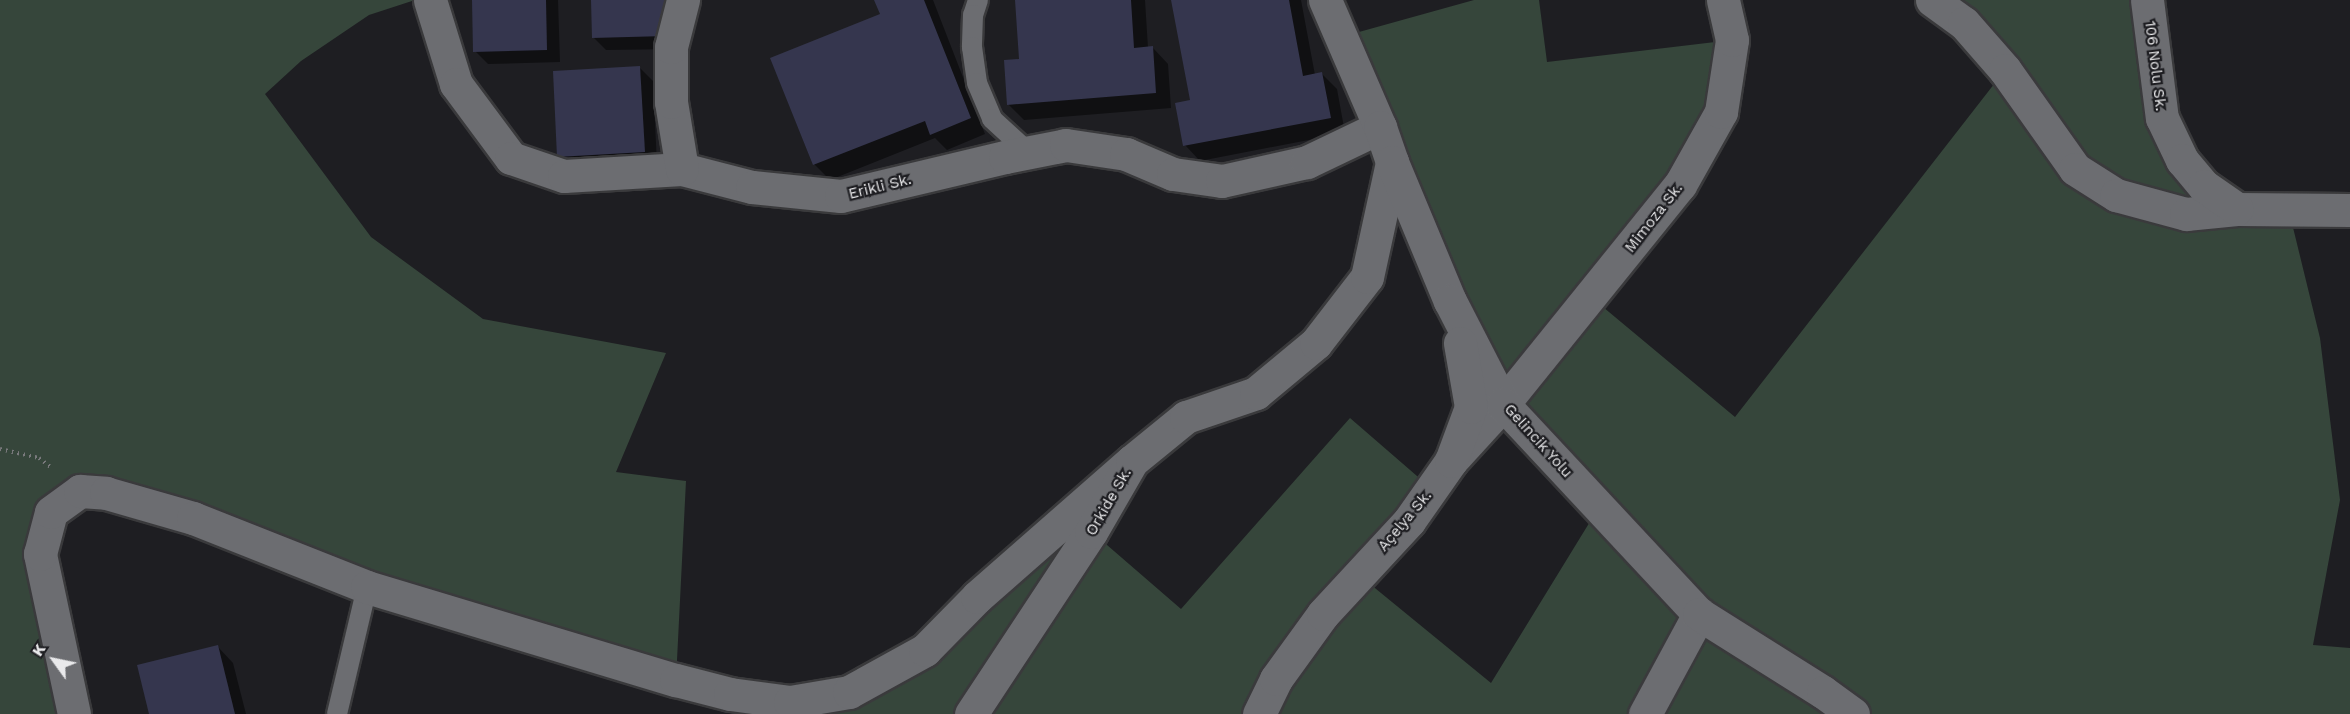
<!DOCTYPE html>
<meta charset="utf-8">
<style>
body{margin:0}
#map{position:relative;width:2350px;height:714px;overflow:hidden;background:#1e1e22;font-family:"Work Sans",sans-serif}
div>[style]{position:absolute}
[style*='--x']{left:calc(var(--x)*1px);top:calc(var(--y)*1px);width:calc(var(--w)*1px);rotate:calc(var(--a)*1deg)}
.green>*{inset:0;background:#36463b}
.shadow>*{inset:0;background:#0007}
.building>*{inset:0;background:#35364e}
.path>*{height:4px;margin-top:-2px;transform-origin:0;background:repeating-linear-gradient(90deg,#79797c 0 1.5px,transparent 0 6px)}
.roads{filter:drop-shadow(2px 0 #3a3a3c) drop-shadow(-2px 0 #3a3a3c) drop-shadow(0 2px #3a3a3c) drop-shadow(0 -2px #3a3a3c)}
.lane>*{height:20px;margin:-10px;padding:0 10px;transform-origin:10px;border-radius:10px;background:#6c6d71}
.street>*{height:33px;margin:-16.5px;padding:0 16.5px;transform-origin:16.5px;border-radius:16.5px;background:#6c6d71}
.secondary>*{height:33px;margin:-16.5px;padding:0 16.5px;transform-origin:16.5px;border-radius:16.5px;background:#6c6d71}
span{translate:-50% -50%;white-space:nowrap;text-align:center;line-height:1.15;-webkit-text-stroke:4.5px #1e1e22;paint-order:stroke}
.street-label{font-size:15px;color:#e9e9eb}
.north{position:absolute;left:24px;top:630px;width:60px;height:60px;-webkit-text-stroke:4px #1e1e22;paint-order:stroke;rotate:303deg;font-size:16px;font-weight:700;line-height:24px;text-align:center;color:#e9e9eb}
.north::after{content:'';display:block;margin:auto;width:21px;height:27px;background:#e9e9eb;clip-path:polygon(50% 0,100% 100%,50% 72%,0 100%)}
</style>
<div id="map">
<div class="green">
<i style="clip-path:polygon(0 0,415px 0,369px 15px,301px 61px,265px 94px,371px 237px,483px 319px,666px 353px,616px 472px,686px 481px,676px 680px,849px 692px,1038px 546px,1092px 532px,1181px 609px,1350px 418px,1432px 489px,1359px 575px,1491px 683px,1599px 507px,1503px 404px,1341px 37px,1474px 0,1539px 0,1547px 62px,1732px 40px,1721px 112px,1591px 297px,1735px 417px,2005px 70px,1932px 0,2147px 0,2154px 68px,2204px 186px,2289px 211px,2320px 338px,2340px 500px,2313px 645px,2350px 648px,2350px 714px,1278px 714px,1262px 707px,1259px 714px,737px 714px,676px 680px,106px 493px,51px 512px,74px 714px,0 714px)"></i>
</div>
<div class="shadow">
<i style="clip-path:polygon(474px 0,558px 0,560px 62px,488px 64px,475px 51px)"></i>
<i style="clip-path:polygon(593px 0,677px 0,678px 49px,606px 50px,593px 37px)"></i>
<i style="clip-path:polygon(876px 0,933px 0,985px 134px,947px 150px,935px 138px,830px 180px,814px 164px,882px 14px)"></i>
<i style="clip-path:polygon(1016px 0,1145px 0,1148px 48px,1153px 48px,1168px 64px,1171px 108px,1024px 120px,1008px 104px,1021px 61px)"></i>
<i style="clip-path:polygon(1172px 0,1301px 0,1315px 75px,1321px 73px,1337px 89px,1345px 133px,1200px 161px,1185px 145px,1192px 101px)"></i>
<i style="clip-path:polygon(640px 68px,653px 81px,657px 164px,572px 169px,559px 156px)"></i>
<i style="clip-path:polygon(218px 647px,233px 663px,246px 714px,150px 714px)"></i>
</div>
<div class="building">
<i style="clip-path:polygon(472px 0,546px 0,547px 50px,473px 52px)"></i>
<i style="clip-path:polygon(591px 0,665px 0,666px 36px,592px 38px)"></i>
<i style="clip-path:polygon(874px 0,924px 0,971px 118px,930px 135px,925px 121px,813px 165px,770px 58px,880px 14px)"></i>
<i style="clip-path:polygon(1015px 0,1131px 0,1134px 48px,1153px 46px,1156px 93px,1007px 105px,1004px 60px,1019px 59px)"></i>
<i style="clip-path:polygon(1171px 0,1289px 0,1303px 76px,1322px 72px,1331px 118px,1183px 146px,1175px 103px,1190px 100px)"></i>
<i style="clip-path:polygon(640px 66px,645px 152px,557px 157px,553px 71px)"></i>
<i style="clip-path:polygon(218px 645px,235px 714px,149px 714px,137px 665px)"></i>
</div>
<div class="path">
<i style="--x:0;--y:449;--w:40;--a:13"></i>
<i style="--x:39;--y:458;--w:16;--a:38"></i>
</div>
<div class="roads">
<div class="lane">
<i style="--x:978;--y:0;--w:16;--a:108"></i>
<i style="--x:973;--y:15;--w:32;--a:92"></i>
<i style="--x:972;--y:47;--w:36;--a:82"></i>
<i style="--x:977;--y:83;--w:39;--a:67"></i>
<i style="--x:992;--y:119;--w:49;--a:42.5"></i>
<i style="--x:337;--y:714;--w:130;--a:-76.7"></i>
</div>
<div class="street">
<i style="--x:430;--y:0;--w:88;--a:72.8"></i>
<i style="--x:456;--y:84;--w:92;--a:53.4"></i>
<i style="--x:511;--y:158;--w:56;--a:18.8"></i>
<i style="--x:564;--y:176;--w:118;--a:-3.4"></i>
<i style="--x:682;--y:169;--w:72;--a:14.4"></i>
<i style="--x:752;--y:187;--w:89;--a:5.8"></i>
<i style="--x:841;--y:196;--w:169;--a:-13.4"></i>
<i style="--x:1005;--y:157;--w:62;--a:-11.1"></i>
<i style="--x:1066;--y:145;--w:61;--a:8.5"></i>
<i style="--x:1126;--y:154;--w:51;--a:23.1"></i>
<i style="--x:1173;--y:174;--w:49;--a:8.1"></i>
<i style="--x:1222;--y:181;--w:87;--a:-12.6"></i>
<i style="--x:1307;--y:162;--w:81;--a:-25.6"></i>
<i style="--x:1932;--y:0;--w:39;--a:36"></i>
<i style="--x:1964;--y:23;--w:62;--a:48.9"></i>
<i style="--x:2005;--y:70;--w:121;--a:54.7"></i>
<i style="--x:2075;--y:169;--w:49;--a:32.4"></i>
<i style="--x:2116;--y:195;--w:73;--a:15.2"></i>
<i style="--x:2186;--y:214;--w:51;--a:-5.6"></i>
<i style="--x:2237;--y:209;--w:113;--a:0.5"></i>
<i style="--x:2147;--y:0;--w:119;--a:82.8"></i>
<i style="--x:2162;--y:118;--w:47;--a:64.5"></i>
<i style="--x:2182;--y:160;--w:34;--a:50"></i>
<i style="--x:2204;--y:186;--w:40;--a:34.9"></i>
<i style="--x:682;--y:169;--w:68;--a:-99.3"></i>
<i style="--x:671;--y:102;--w:55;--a:-90"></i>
<i style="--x:671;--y:47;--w:49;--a:-75.7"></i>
<i style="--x:1451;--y:461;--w:77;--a:-47.6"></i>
<i style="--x:1503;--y:404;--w:282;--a:-51.1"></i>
<i style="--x:1680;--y:185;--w:84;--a:-60.7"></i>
<i style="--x:1721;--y:112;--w:73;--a:-81.3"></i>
<i style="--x:1732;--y:40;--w:41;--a:-102.7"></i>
<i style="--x:74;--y:714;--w:164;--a:-102"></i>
<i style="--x:40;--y:554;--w:43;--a:-75.3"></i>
<i style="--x:51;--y:512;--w:36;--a:-36"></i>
<i style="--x:80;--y:491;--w:26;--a:4"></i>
<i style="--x:106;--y:493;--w:91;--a:16"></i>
<i style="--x:193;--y:518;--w:187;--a:21.6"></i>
<i style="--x:367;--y:587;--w:323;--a:16.8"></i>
<i style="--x:676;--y:680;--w:56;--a:14.5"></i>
<i style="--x:730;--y:694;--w:61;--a:7.6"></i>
<i style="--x:790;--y:702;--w:60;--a:-9.6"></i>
<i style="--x:849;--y:692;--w:87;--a:-28.9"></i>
<i style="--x:925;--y:650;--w:74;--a:-45.5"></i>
<i style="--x:977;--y:597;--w:206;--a:-41.3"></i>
<i style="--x:971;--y:714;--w:218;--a:-56.6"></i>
<i style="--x:1091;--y:532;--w:82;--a:-60"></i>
<i style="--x:1132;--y:461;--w:70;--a:-39.2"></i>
<i style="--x:1186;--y:417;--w:74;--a:-18.9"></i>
<i style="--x:1256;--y:393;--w:78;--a:-39.8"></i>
<i style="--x:1316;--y:343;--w:83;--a:-52.3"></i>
<i style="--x:1367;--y:277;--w:118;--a:-77.7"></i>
<i style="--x:1645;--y:714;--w:114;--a:-61.6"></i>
</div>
<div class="secondary">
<i style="--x:1325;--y:0;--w:138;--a:66.6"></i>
<i style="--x:1380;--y:127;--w:37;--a:71"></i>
<i style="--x:1392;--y:162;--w:151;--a:67.4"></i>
<i style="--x:1450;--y:301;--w:116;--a:62.8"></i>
<i style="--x:1503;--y:404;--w:287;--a:47"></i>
<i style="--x:1699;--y:614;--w:146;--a:32.2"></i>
<i style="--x:1823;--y:692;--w:37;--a:36"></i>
<i style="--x:1259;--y:714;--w:39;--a:-64"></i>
<i style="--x:1276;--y:679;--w:80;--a:-54.1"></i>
<i style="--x:1323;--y:614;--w:127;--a:-47.2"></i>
<i style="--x:1409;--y:521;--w:73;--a:-55"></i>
<i style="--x:1451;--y:461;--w:58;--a:-69.7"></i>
<i style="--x:1471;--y:407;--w:65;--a:-99.8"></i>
</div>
</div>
<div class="street-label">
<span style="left:2155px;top:66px;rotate:83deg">106 Nolu Sk.</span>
<span style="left:880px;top:187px;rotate:-14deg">Erikli Sk.</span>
<span style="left:1654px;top:218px;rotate:-52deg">Mimoza Sk.</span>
<span style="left:1538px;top:441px;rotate:48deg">Gelincik Yolu</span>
<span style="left:1109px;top:502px;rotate:-60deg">Orkide Sk.</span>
<span style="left:1405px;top:521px;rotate:-50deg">Açelya Sk.</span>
</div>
<div class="north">K</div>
</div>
